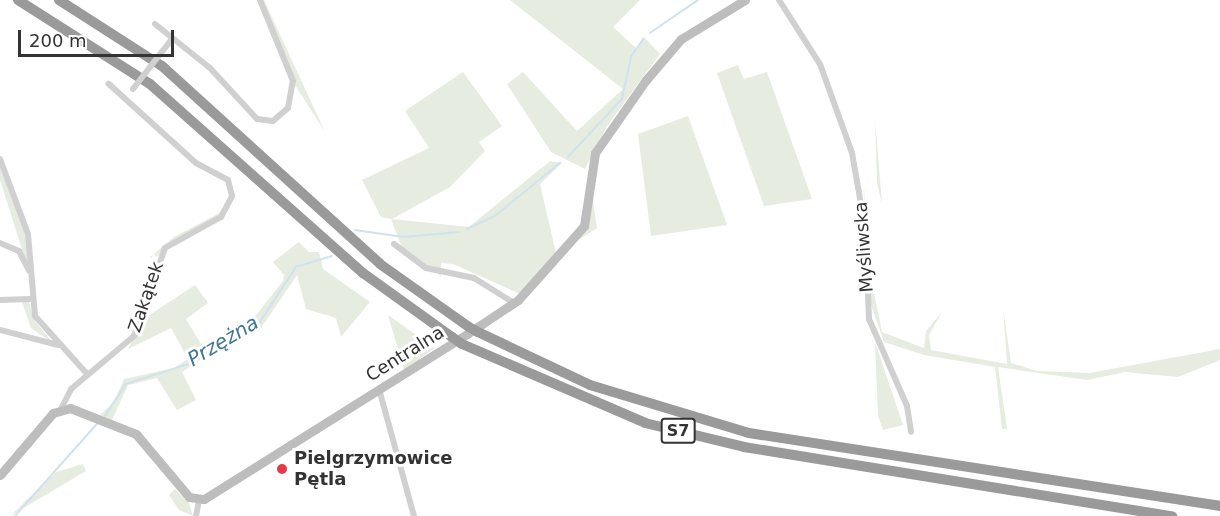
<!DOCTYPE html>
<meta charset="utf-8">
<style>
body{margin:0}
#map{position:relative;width:1220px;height:516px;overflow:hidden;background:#fff;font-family:"DejaVu Sans",sans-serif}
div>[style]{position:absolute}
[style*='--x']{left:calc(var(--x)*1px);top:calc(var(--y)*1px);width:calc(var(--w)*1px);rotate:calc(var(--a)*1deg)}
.green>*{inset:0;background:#e6ecdf}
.stream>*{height:1.5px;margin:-0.75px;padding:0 0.75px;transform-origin:0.75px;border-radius:0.75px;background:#cfe2ee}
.street>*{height:6px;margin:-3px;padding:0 3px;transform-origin:3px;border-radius:3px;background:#d0d0d0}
.secondary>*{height:9px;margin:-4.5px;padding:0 4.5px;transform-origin:4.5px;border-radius:4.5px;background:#bdbdbd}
.highway>*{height:10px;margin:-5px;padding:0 5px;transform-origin:5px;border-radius:5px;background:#9a9a9a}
.street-bridge>*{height:6px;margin:-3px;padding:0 3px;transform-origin:3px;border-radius:3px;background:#d0d0d0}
.highway-bridge>*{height:10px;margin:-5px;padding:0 5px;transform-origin:5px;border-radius:5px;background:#9a9a9a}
.dots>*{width:16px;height:16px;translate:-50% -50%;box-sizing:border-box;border:3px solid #fff;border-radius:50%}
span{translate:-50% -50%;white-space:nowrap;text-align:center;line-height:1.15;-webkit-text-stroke:6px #fff;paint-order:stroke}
.shield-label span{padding:2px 4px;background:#fff;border:2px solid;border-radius:4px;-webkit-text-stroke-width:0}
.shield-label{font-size:16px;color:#333;font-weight:700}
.street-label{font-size:18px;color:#333}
.poi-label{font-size:18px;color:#333;font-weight:700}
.left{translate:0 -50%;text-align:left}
.water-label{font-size:20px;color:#3f7597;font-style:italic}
.scale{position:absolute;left:18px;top:30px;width:156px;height:27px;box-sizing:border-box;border:3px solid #333;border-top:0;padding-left:8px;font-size:18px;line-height:21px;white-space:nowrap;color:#333;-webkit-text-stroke:4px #fff;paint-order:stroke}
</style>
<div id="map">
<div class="green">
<i style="clip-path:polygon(257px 0,264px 0,325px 132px,295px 85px)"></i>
<i style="clip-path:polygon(510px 0,640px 0,613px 27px,636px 48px,645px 38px,660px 54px,607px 126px,585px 169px,551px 152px,507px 84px,523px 72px,577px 131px,623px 89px)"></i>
<i style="clip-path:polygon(738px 65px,744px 79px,767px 72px,812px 199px,764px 206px,717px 73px)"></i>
<i style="clip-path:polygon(463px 72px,502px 126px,479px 142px,485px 151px,450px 187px,392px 219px,469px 227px,550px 161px,562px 163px,540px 184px,556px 253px,520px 294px,453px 264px,441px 263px,441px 276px,402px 248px,391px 219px,381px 217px,362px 180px,429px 148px,405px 111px)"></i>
<i style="clip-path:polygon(688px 116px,727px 225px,651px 236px,638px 134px)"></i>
<i style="clip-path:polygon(875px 119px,882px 204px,877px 183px)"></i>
<i style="clip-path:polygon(0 165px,26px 234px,28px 268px,0 180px)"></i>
<i style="clip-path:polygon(864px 186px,870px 273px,882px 332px,924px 348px,926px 331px,942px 312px,929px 335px,931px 350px,1007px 364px,1003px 308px,1011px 363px,1037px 371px,1090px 373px,1220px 349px,1220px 360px,1178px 377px,1125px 372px,1087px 380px,998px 367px,1007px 429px,1002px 429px,995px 367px,924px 355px,884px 342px,867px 293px)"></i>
<i style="clip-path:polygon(592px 195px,597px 228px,575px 242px)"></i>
<i style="clip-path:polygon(227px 209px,156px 257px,149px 258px,174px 237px)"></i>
<i style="clip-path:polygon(299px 242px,309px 252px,319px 252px,323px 269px,370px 302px,341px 337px,336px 318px,306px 309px,297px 275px,261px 328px,242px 332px,182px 372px,196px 400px,177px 410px,157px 378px,128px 385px,112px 420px,100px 415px,114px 402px,124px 379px,174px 368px,188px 359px,171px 328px,128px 349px,145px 318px,195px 285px,208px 303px,186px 319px,201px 344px,253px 319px,283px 281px,284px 275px,273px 262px)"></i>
<i style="clip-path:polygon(22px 302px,29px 302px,35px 321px,53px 343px,31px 328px)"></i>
<i style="clip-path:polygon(388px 315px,435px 348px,404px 370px)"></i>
<i style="clip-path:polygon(875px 342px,903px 425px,883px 430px,878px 416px)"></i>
<i style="clip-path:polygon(83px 464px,86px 471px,10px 516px,56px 472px)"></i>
<i style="clip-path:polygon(175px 489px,189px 503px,193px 516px,179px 510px,169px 495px)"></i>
</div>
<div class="stream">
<i style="--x:650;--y:33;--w:58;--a:-34.5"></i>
<i style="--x:568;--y:157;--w:79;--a:-47"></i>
<i style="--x:622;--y:99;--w:43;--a:-77.9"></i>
<i style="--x:631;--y:57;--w:22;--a:-56"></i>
<i style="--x:467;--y:229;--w:31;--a:-25"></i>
<i style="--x:495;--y:216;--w:84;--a:-39.2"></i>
<i style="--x:355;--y:230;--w:49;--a:8.1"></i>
<i style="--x:404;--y:237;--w:55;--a:-5.2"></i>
<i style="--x:105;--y:416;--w:38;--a:-57"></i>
<i style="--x:126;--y:384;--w:69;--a:-17.7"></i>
<i style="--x:192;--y:363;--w:79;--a:-31.1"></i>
<i style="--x:260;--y:322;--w:66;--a:-56.8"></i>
<i style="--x:296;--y:267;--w:37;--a:-17"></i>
<i style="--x:15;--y:516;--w:125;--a:-48.3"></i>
</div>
<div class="street">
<i style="--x:779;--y:0;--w:76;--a:57.4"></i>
<i style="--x:820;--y:64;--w:95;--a:70.2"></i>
<i style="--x:852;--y:153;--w:75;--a:80"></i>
<i style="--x:865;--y:227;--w:92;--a:87.5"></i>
<i style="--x:869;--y:319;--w:95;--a:66.4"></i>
<i style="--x:907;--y:406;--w:26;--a:81"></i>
<i style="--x:155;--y:24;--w:70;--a:38.7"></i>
<i style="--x:210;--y:68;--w:69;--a:47.3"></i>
<i style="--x:257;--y:119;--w:16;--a:7"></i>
<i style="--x:273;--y:121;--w:20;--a:-41"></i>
<i style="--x:288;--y:108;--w:27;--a:-80"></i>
<i style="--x:293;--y:81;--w:87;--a:-112.2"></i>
<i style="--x:161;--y:53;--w:18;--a:-52"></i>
<i style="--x:0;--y:159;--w:80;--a:69.5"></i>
<i style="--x:28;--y:234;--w:82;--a:85.1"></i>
<i style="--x:35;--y:316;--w:79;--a:48.1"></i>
<i style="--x:0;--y:243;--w:21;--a:23"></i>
<i style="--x:19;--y:251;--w:22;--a:63"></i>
<i style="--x:394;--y:244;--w:40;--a:37"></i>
<i style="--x:426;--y:268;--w:49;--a:11.8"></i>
<i style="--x:474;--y:278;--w:47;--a:32"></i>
<i style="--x:0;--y:300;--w:30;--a:-2"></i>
<i style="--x:0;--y:330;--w:60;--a:14.5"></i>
<i style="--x:379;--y:389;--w:132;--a:74.6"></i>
<i style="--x:61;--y:409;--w:22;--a:-63"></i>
<i style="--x:71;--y:389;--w:82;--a:-40.1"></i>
<i style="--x:134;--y:336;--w:93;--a:-70.6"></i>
<i style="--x:165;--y:248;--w:64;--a:-29"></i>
<i style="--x:221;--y:217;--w:24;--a:-62"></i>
<i style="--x:232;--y:196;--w:16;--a:-104"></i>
<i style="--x:228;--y:180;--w:36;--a:-152"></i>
<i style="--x:196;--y:163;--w:118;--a:-137.8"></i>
<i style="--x:196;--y:516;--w:16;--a:-79"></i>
</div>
<div class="secondary">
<i style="--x:0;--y:475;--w:82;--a:-49.5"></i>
<i style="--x:53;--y:413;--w:18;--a:-16"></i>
<i style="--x:70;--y:408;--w:71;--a:21.5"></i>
<i style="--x:136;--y:434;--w:82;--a:49.9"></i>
<i style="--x:189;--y:497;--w:15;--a:8"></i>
<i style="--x:204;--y:499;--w:310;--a:-32.1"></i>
<i style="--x:467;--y:334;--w:61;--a:-33.7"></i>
<i style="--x:518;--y:300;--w:99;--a:-48.3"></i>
<i style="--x:584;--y:226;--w:74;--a:-81.4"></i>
<i style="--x:595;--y:153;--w:89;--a:-55.1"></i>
<i style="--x:646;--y:80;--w:54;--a:-49.5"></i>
<i style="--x:681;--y:39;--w:75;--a:-31.4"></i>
</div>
<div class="highway">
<i style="--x:18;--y:0;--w:156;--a:32.5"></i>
<i style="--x:150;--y:84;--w:285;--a:41.6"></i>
<i style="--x:363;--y:273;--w:110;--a:35.7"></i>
<i style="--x:59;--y:0;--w:122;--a:32.7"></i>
<i style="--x:162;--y:66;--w:294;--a:42.2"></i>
<i style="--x:380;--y:264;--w:109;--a:35.3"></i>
<i style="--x:478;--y:332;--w:124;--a:25.3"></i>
<i style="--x:590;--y:385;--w:166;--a:16.8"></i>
<i style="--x:749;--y:433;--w:477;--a:8.8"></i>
<i style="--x:462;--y:344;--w:199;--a:23.3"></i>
<i style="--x:645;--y:423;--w:102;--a:13.6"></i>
<i style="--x:744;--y:447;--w:434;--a:9.2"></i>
</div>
<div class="street-bridge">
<i style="--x:133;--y:89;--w:46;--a:-52.1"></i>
</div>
<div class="highway-bridge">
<i style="--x:469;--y:327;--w:10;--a:29"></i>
<i style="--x:452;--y:337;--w:12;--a:35"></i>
</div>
<div class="dots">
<i style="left:282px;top:469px;background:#e63946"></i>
</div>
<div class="shield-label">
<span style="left:678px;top:431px">S7</span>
</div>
<div class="street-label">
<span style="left:864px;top:247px;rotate:-94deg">Myśliwska</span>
<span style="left:146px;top:297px;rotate:-71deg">Zakątek</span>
<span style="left:405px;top:354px;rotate:-32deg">Centralna</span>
</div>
<div class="poi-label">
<span class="left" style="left:294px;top:469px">Pielgrzymowice<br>Pętla</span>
</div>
<div class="water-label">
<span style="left:223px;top:341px;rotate:-31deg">Przężna</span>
</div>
<div class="scale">200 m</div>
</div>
